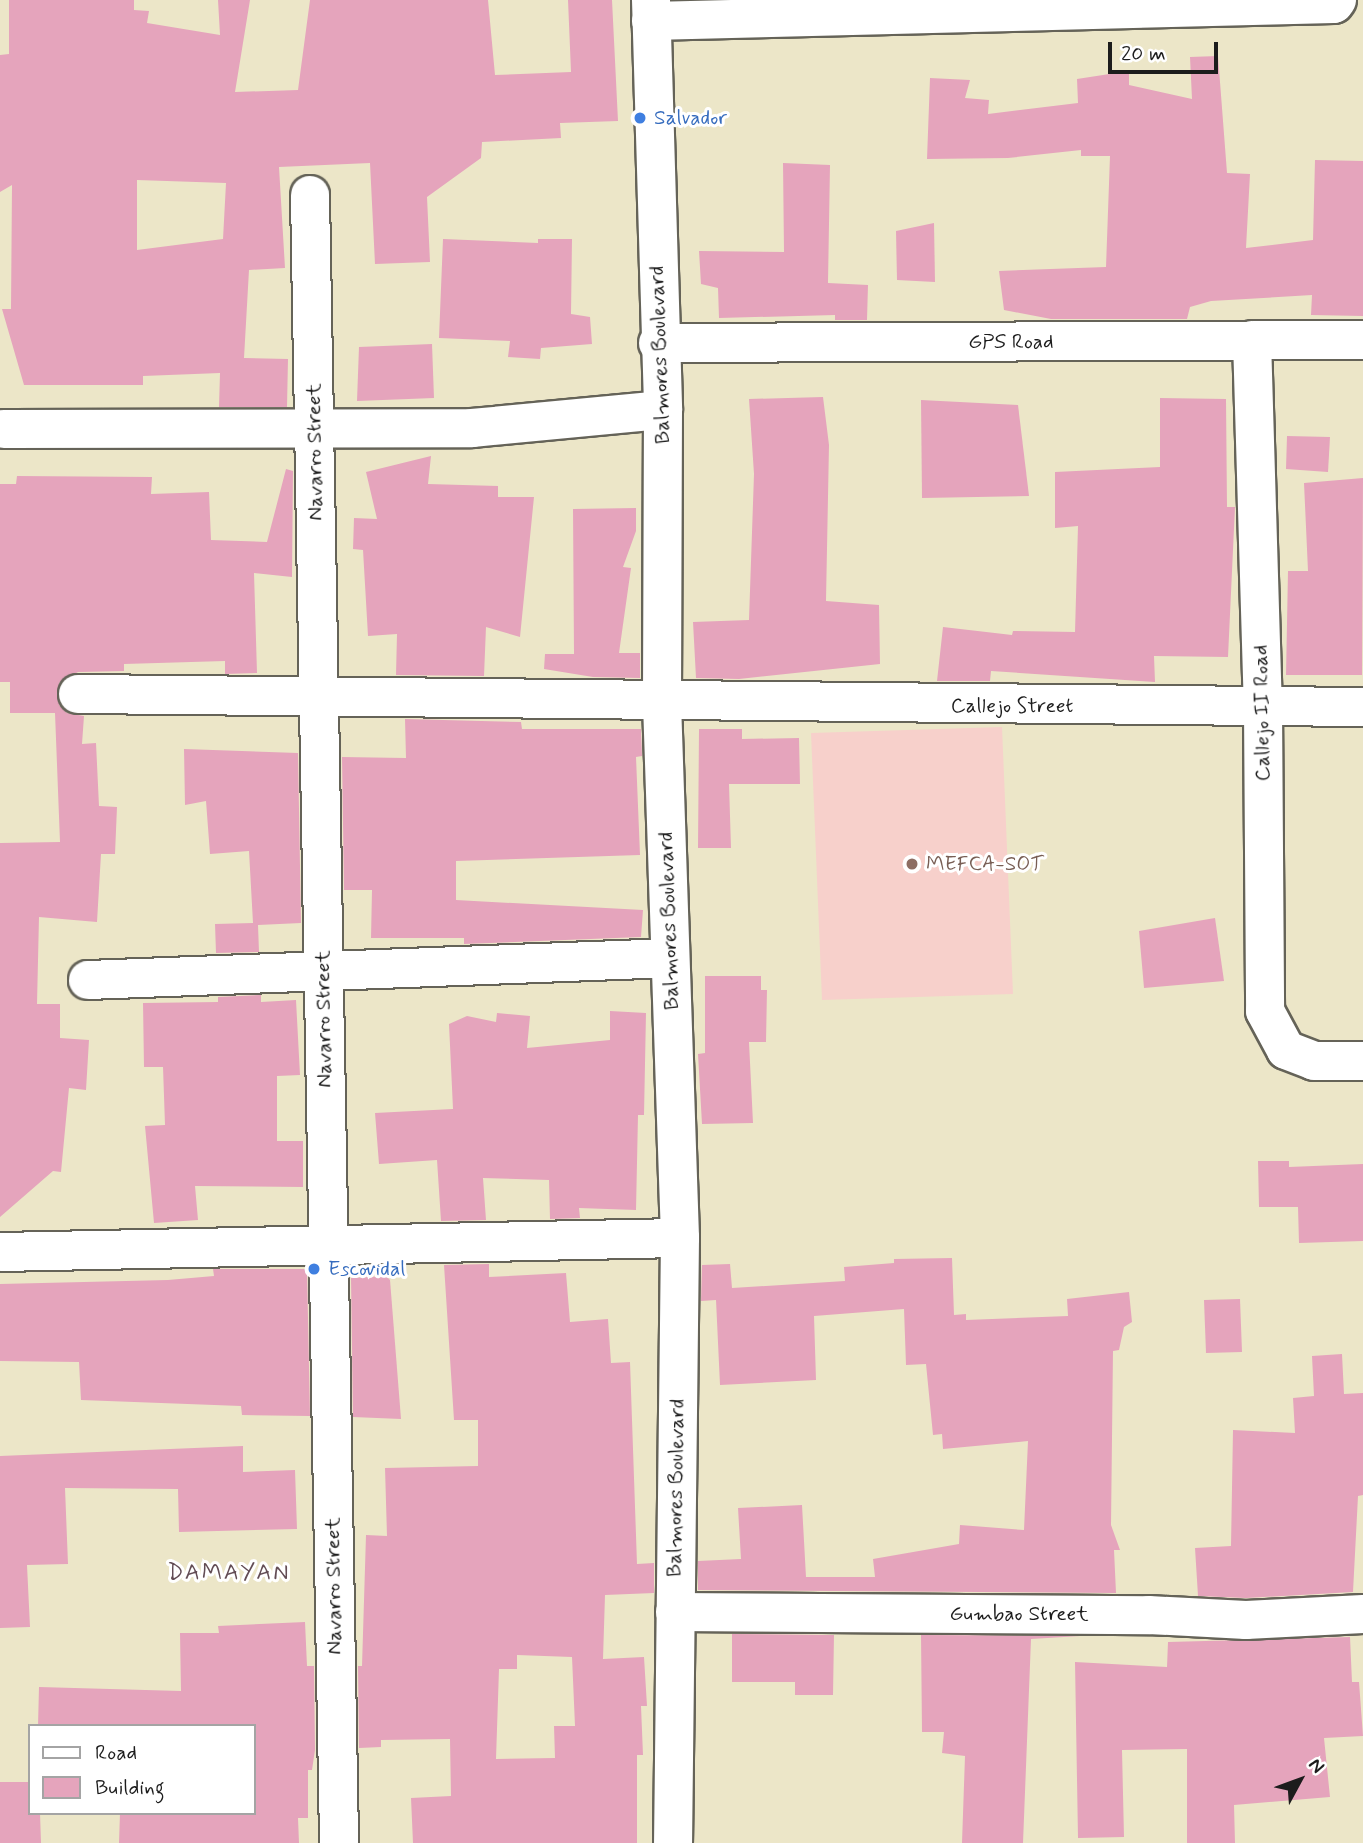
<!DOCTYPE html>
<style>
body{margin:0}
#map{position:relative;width:1363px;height:1843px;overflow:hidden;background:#ece6c8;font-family:Mynerve,sans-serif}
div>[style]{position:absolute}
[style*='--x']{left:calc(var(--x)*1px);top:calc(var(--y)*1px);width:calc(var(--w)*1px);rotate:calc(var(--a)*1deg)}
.built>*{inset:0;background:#f7d0cb}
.building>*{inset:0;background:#e5a4bc}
.roads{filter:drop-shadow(2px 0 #656358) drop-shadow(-2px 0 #656358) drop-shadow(0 2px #656358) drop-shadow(0 -2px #656358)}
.street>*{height:38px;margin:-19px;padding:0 19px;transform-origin:19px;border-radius:19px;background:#fff}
.secondary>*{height:38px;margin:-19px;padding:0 19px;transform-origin:19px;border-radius:19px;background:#fff}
.dots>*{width:19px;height:19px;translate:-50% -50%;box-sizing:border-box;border:4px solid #fff;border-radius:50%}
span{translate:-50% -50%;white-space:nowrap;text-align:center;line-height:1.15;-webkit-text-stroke:6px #fff;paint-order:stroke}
.shop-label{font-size:21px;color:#366cbe}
.left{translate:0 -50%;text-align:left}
.street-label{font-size:21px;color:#1c1c1c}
.education-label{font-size:21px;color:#785e54}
.neighbourhood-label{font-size:23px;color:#624c54;letter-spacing:2px}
.legend{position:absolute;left:28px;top:1724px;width:228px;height:91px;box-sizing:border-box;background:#fff;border:2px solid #a4a4a4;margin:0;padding:9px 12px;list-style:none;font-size:21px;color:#1c1c1c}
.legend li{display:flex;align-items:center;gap:14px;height:35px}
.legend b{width:35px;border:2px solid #a4a4a4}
.north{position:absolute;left:1265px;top:1745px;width:70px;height:70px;-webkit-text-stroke:5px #fff;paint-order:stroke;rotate:49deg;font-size:19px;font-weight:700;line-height:28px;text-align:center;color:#1c1c1c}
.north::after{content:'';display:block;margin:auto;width:24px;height:32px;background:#1c1c1c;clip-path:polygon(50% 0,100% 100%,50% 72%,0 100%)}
.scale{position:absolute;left:1108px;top:42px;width:110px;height:32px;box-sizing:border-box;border:4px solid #1c1c1c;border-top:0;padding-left:9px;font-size:21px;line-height:24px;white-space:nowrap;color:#1c1c1c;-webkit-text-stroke:5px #fff;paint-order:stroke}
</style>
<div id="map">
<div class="built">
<i style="clip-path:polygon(1002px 727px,1013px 994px,822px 1000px,811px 733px)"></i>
</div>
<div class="building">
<i style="clip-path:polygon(evenodd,9px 0,134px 0,134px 10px,149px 11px,147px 23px,220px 35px,218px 0,250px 0,235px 92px,298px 90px,310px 0,488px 0,495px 75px,571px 72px,568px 0,612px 0,618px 121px,560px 123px,561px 138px,482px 142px,481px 158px,427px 197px,430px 262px,375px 264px,370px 163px,279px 167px,285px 268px,249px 270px,244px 358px,288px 359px,287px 407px,219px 407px,220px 373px,143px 376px,143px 385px,24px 385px,2px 309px,11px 309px,12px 185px,0 192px,0 55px,9px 54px,9px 0,137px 180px,226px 183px,223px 239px,137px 250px,137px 180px)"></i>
<i style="clip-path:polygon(1218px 56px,1227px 173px,1250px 174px,1246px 248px,1313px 240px,1315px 160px,1363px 161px,1363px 316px,1311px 315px,1312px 295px,1211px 301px,1190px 307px,1187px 319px,1051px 319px,1004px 310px,999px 271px,1106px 267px,1110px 156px,1081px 156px,1081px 150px,1008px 158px,927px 159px,930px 78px,970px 80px,965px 98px,989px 100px,988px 114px,1078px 103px,1077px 79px,1129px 71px,1129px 85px,1192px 99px,1190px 57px)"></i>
<i style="clip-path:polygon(783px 163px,830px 165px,828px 283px,868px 285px,867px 320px,835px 320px,835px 315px,719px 318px,718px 288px,701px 284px,699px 251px,784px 252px)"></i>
<i style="clip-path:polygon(934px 223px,935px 282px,897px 280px,896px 231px)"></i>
<i style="clip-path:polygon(443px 239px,538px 243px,538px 239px,572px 239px,571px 314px,590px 317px,592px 344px,541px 348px,540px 359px,508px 357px,510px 341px,439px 338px)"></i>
<i style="clip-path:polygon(432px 344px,434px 398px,357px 401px,359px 347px)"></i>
<i style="clip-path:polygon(823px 397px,829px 445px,826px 601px,879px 605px,880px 664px,739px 679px,696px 678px,693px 622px,749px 620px,754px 474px,749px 399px)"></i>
<i style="clip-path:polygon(1160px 398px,1226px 399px,1227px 507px,1235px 507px,1228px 657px,1154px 656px,1155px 682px,991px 671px,990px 681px,937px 681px,943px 627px,1012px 635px,1013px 631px,1075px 632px,1078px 526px,1055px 528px,1055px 472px,1160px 467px)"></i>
<i style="clip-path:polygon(921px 400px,1018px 405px,1029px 496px,922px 498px)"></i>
<i style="clip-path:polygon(1287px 436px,1330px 437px,1328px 472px,1286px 469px)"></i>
<i style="clip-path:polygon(431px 456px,428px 484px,498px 486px,498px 497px,534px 497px,520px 637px,486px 627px,484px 676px,396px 675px,397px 634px,368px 636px,363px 550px,353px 549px,354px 518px,377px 519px,366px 472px)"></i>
<i style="clip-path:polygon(286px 469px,293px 471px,292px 577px,254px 573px,257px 673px,225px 674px,225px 661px,124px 664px,124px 671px,78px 672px,59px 683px,59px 705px,67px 713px,84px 716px,82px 744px,96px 743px,99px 806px,117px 807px,115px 854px,101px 854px,97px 922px,39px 917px,37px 1004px,60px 1004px,60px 1038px,89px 1040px,86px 1090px,69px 1088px,61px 1172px,53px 1171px,0 1217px,0 843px,60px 842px,55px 713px,10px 713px,10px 682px,0 682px,0 484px,16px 484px,17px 476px,152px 477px,151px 494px,209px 492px,211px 540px,267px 542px)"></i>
<i style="clip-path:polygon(1363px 478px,1362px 675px,1286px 675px,1288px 571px,1308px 571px,1304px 483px)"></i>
<i style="clip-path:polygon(636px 508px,636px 531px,623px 567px,631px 568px,619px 653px,640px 653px,640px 678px,593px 677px,544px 669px,545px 654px,574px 654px,573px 509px)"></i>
<i style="clip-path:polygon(405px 719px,521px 722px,522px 729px,641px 729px,642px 756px,636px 757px,640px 855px,456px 861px,456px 900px,643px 910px,641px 937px,464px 944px,464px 938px,371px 938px,372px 890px,344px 890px,342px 757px,406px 758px)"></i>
<i style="clip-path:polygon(699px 729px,742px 729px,742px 739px,799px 738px,800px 784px,729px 784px,731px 848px,698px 848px)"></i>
<i style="clip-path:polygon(184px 749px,298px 753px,301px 923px,258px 925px,259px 952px,216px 953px,215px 924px,253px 923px,249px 851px,210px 854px,206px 801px,185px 805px)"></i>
<i style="clip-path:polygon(1215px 918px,1224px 981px,1144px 988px,1139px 931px)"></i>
<i style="clip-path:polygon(705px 976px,761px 976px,761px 990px,767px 990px,766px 1042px,749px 1042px,753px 1123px,702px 1124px,698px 1054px,705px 1053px)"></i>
<i style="clip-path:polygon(261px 995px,261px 1002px,296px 1000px,300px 1075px,277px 1076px,277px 1141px,303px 1141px,303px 1187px,195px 1186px,198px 1220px,154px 1223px,145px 1126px,165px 1125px,163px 1067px,144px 1067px,143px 1003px,218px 1002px,218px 997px)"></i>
<i style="clip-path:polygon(610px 1011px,646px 1013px,644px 1115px,638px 1115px,636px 1210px,579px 1208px,580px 1218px,550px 1219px,549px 1180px,483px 1178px,486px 1220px,441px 1221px,437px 1160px,379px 1164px,375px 1113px,453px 1109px,449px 1024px,467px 1016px,496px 1022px,497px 1013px,530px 1016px,527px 1048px,610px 1040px)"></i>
<i style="clip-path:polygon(1258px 1161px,1289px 1161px,1289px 1167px,1363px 1164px,1363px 1241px,1299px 1243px,1298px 1207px,1259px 1207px)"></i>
<i style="clip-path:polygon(952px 1258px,954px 1315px,966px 1314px,966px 1320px,1068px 1316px,1067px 1299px,1129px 1292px,1132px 1322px,1124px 1327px,1119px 1350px,1113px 1351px,1111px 1525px,1120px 1550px,1114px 1550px,1116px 1593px,698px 1590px,698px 1561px,741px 1559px,738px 1508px,802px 1505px,806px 1577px,875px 1577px,873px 1559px,959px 1544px,960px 1525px,1024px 1530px,1028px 1441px,943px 1449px,942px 1434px,933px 1435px,926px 1364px,906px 1365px,904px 1309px,814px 1316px,816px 1380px,720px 1385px,716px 1300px,701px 1301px,702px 1265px,730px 1264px,732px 1288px,845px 1281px,844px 1267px,894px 1263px,894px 1259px)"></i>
<i style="clip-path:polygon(evenodd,489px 1264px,489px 1277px,566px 1273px,570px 1322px,608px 1319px,611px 1363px,630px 1362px,637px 1564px,654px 1563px,654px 1593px,605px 1595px,603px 1659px,644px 1657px,647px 1706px,641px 1706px,643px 1755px,637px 1755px,637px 1843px,413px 1843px,411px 1798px,451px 1796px,450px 1739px,381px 1740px,381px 1747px,359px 1748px,358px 1666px,362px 1666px,366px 1535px,387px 1536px,385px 1468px,478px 1466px,478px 1420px,454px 1420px,444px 1265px,489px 1264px,517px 1655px,572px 1657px,575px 1726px,554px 1726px,555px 1758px,496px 1759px,499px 1669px,517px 1669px,517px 1655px)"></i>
<i style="clip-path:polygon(213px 1269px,307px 1269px,310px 1416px,242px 1415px,241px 1406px,81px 1400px,79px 1362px,0 1361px,0 1284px,168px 1280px,214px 1276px)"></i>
<i style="clip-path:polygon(386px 1276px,390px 1280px,401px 1419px,353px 1417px,351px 1278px)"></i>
<i style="clip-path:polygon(1240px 1299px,1242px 1352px,1206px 1353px,1204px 1300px)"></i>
<i style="clip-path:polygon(1342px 1354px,1344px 1394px,1363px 1393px,1363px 1495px,1358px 1496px,1353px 1592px,1246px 1598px,1198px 1596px,1195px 1548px,1231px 1546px,1233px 1430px,1295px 1433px,1293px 1398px,1314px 1396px,1312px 1356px)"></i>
<i style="clip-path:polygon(243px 1446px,243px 1472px,295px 1470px,297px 1529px,179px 1532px,178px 1489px,65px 1488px,68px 1564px,27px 1565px,30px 1627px,0 1628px,0 1456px)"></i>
<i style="clip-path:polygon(305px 1622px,307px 1666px,314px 1666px,315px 1750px,312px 1770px,308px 1770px,308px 1818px,298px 1818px,299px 1843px,119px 1843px,120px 1813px,254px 1813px,254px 1726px,38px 1726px,39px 1687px,181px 1691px,180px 1633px,219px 1633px,218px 1626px)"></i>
<i style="clip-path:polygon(732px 1634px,834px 1635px,833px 1695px,795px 1695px,795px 1682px,732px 1682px)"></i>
<i style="clip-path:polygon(921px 1635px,1080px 1636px,1031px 1639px,1023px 1843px,962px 1843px,965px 1756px,942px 1753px,944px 1732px,922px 1732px)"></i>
<i style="clip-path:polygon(1350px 1637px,1352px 1682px,1359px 1682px,1363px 1736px,1324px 1738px,1330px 1797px,1234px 1805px,1235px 1843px,1187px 1843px,1187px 1749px,1122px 1750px,1124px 1837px,1078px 1838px,1075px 1662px,1167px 1667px,1168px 1642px)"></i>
<i style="clip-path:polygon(0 1782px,30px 1782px,30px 1813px,40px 1813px,41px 1843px,0 1843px)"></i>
</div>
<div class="roads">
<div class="street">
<i style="--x:651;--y:21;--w:683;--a:-1.43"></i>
<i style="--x:1334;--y:4;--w:5;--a:-53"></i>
<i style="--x:310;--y:195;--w:1648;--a:88.99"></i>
<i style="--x:1252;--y:340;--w:368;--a:88.3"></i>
<i style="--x:1263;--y:708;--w:303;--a:89.6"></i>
<i style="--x:1265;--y:1011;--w:44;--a:61.7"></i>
<i style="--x:1286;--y:1050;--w:30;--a:21"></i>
<i style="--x:1314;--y:1061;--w:49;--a:0"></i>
<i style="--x:658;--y:343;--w:705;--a:-0.24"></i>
<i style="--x:4;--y:429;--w:468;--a:-0.1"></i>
<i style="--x:472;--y:428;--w:192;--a:-5.4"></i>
<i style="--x:78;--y:694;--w:1285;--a:0.58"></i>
<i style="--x:88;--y:980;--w:582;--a:-2.16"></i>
<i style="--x:0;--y:1252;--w:680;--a:-1.18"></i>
<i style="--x:675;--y:1612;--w:474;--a:0.4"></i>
<i style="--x:1149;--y:1615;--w:97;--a:3"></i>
<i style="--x:1246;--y:1620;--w:117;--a:-2.9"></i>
</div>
<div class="secondary">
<i style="--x:651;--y:0;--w:410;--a:88.3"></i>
<i style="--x:663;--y:410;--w:293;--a:90.2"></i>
<i style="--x:662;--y:703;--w:535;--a:88.07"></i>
<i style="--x:680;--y:1238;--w:605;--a:90.66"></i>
</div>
</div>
<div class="dots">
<i style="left:640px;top:118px;background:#3f7fe0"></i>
<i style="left:912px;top:864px;background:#8d6e63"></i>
<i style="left:314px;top:1269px;background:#3f7fe0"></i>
</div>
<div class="shop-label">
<span class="left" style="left:654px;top:118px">Salvador</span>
<span class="left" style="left:328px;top:1269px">Escovidal</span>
</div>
<div class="street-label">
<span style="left:1011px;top:342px">GPS Road</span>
<span style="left:660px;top:355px;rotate:-92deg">Balmores Boulevard</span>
<span style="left:315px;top:452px;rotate:-91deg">Navarro Street</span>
<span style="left:1012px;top:706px">Callejo Street</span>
<span style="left:1262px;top:713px;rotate:-91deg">Callejo II Road</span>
<span style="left:669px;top:921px;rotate:-92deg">Balmores Boulevard</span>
<span style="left:324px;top:1019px;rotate:-91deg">Navarro Street</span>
<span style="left:676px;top:1488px;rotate:-89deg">Balmores Boulevard</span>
<span style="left:334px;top:1586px;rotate:-91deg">Navarro Street</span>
<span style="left:1019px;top:1614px">Gumbao Street</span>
</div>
<div class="education-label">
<span class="left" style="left:926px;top:864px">MEFCA-SOT</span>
</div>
<div class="neighbourhood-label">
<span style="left:229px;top:1573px">DAMAYAN</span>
</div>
<ul class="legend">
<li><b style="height:9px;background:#fff"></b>Road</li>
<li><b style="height:19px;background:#e5a4bc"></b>Building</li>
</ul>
<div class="north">N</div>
<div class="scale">20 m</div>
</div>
